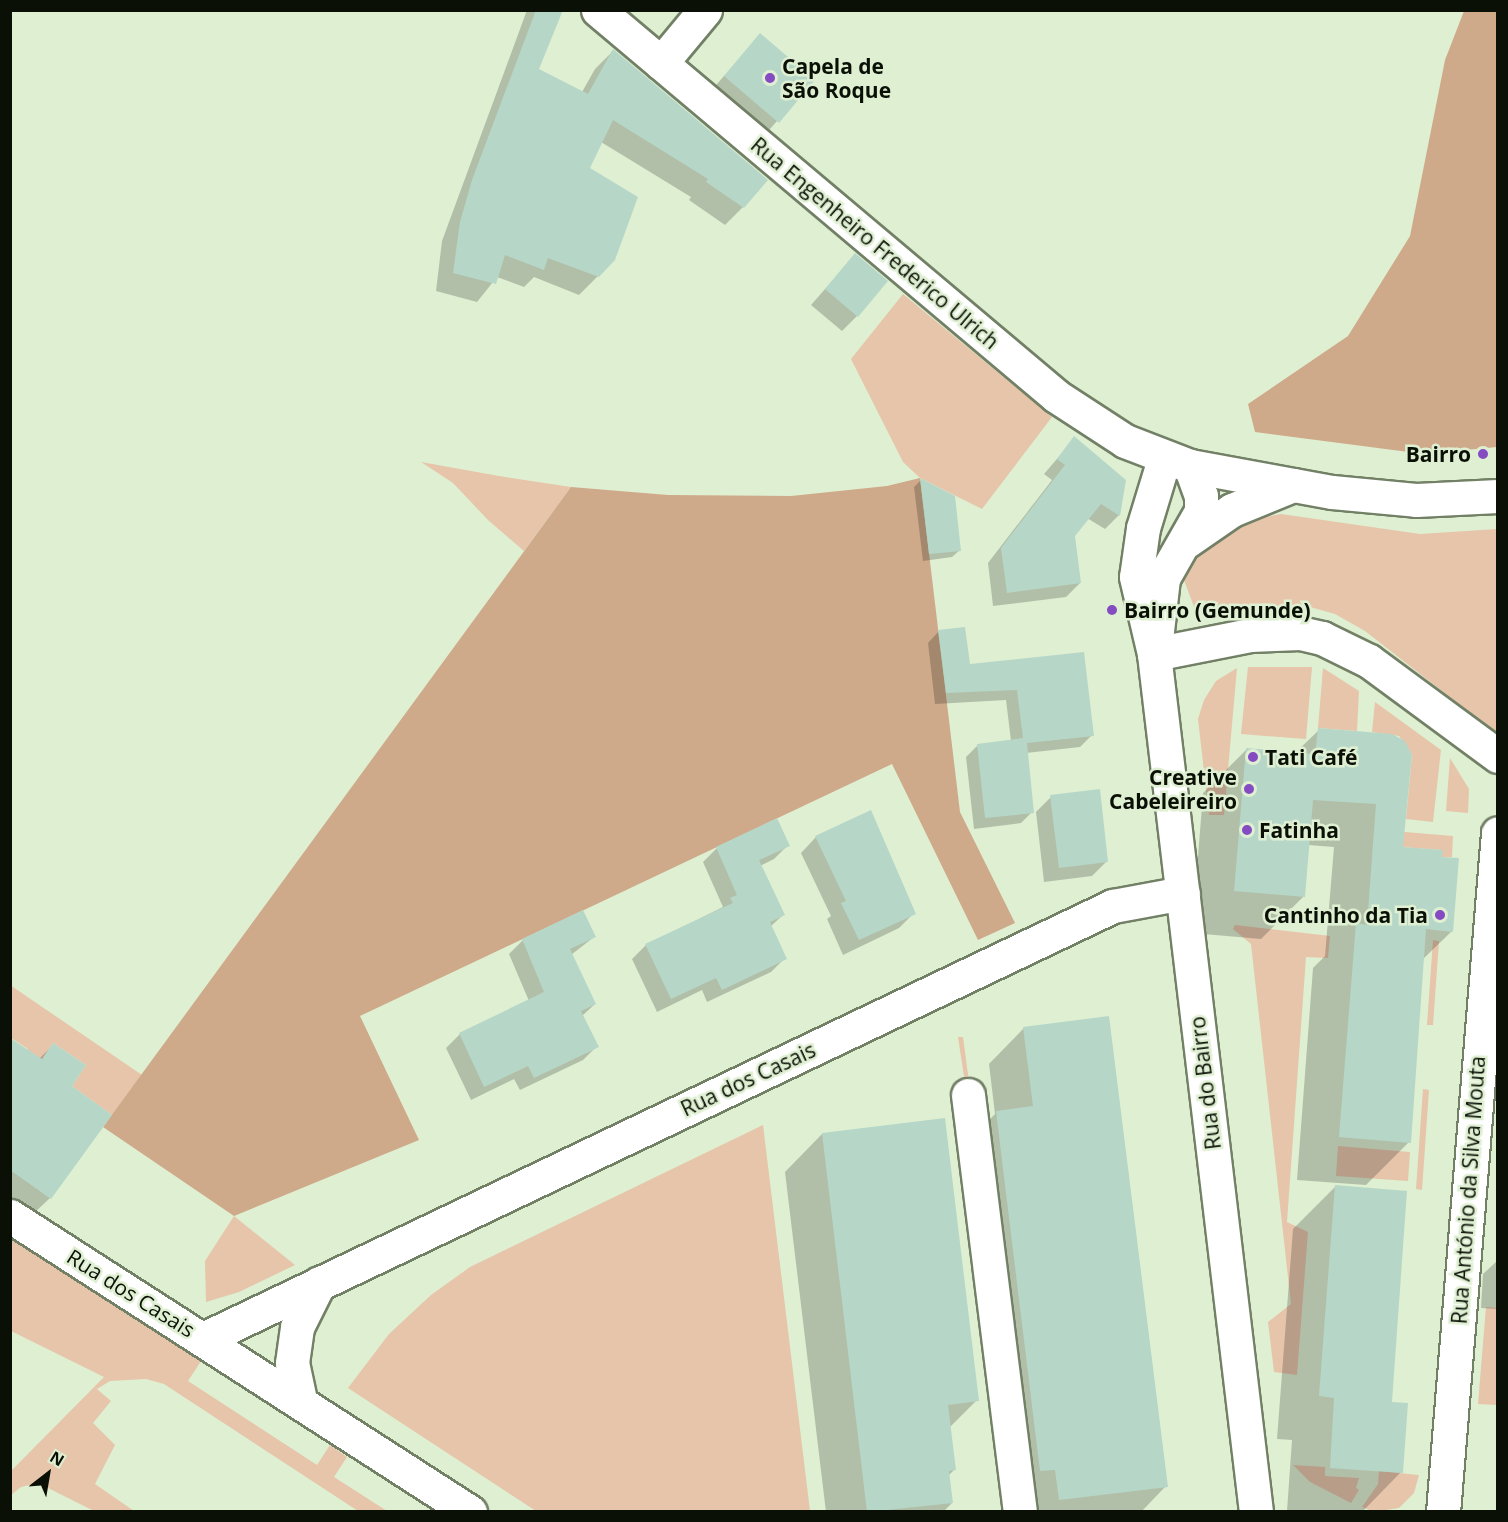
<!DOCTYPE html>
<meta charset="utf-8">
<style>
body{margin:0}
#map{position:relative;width:1508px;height:1522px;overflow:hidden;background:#dfefd2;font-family:"Open Sans",sans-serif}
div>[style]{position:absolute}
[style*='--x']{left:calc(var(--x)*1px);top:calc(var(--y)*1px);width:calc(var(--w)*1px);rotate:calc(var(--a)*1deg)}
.green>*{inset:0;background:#e6c5aa}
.forest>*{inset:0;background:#ceaa8a}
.shadow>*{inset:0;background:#0003}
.building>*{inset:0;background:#b6d7c8}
.roads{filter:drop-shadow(2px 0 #728066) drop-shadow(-2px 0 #728066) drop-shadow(0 2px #728066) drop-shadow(0 -2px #728066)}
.minor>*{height:33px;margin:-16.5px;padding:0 16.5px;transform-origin:16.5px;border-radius:16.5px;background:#fff}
.major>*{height:33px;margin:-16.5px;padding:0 16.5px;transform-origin:16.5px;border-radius:16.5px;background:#fff}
.dots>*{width:16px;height:16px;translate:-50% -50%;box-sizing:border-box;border:3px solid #dfefd2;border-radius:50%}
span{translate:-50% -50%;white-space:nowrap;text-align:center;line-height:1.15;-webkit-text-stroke:5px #dfefd2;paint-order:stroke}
.poi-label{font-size:21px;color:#0b1007;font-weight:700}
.left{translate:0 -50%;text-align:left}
.right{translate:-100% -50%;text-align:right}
.street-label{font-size:21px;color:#0b1007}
.frame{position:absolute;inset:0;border:12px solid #0b1007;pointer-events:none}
.north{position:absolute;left:18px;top:1444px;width:60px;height:60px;-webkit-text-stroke:4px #dfefd2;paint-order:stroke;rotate:31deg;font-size:16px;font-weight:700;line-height:24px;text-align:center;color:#0b1007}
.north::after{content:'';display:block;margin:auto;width:21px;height:27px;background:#0b1007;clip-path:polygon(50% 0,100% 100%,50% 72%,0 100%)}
</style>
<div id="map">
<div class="green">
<i style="clip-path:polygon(903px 294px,1052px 417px,982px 509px,920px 478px,903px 462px,851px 359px)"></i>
<i style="clip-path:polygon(421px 462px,499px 476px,571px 487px,524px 551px,488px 520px,453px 483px)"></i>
<i style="clip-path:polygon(1281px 514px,1420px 534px,1497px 529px,1497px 734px,1365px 631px,1335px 614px,1303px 605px,1249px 607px,1208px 615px,1194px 607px,1184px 580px,1190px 565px,1206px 546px,1249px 520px)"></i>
<i style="clip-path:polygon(1248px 667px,1312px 667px,1306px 739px,1241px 734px)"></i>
<i style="clip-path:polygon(1237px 668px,1224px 815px,1209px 815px,1198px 719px,1204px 700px,1216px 681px)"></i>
<i style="clip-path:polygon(1323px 668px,1359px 691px,1357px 731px,1318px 728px)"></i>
<i style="clip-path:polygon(1375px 702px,1441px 750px,1433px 822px,1406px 819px,1412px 755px,1399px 736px,1372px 732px)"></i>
<i style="clip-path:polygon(1450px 758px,1469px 789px,1468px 813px,1446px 811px)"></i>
<i style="clip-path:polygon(1381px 830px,1453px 836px,1452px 857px,1442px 857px,1442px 850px,1389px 846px)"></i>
<i style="clip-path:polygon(1235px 925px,1330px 936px,1328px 958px,1306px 957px,1287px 1222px,1308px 1232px,1297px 1375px,1274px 1372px,1268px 1322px,1291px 1304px,1251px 944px,1233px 929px)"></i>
<i style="clip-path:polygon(1433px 940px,1439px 941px,1433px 1025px,1427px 1025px)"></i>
<i style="clip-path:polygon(10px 985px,142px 1075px,112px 1115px,72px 1086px,86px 1065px,53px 1043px,32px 1074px,17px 1065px,28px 1049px,11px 1038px)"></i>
<i style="clip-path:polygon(958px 1037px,963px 1037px,969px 1082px,965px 1083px)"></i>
<i style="clip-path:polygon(1423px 1089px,1429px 1090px,1422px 1190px,1416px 1189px)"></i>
<i style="clip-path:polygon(763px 1125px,810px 1511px,536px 1511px,348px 1388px,389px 1334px,431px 1295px,470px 1267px)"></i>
<i style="clip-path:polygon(1338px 1146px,1410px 1152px,1408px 1181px,1336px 1176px)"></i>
<i style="clip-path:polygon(234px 1216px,295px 1265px,239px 1292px,206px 1302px,205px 1261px)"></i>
<i style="clip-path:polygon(10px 1236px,201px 1361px,188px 1381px,317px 1465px,330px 1445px,347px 1457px,334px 1477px,387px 1511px,358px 1511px,164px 1384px,146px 1379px,110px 1381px,97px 1389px,111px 1401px,93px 1423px,115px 1445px,95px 1484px,134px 1511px,94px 1511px,38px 1483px,21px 1487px,11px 1495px,11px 1471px,104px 1377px,11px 1331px)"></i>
<i style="clip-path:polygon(1486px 1307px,1497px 1308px,1497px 1405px,1478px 1404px)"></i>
<i style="clip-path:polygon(1293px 1465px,1325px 1467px,1325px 1476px,1359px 1478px,1356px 1488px,1359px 1490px,1351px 1503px,1310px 1482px)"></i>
<i style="clip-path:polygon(1379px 1471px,1419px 1475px,1414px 1493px,1399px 1508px,1373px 1512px,1362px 1507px,1378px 1484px)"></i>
</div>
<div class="forest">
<i style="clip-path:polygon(1464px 11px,1497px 11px,1497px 447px,1424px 454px,1255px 432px,1248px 404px,1348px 336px,1410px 236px,1445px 60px)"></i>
<i style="clip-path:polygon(920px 478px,960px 812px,1015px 923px,978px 940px,892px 764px,360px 1016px,419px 1140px,234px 1216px,103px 1127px,571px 487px,668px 495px,791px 496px,887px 486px)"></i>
</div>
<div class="shadow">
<i style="clip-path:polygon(527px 10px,562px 10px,537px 70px,582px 92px,595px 69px,613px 51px,743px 207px,725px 225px,689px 200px,691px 197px,601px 142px,588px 168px,598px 276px,579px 295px,534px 277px,524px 287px,497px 277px,477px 302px,436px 291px,442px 241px)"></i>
<i style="clip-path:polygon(760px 35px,813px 80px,763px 137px,710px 92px)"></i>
<i style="clip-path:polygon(855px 255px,857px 316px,842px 331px,811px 305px)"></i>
<i style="clip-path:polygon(1074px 439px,1119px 515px,1105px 529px,1087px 518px,1074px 535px,1080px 583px,1066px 597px,993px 606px,988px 563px,1052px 480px,1044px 474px)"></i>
<i style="clip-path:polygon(921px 480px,960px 550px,952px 557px,923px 561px,914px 487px)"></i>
<i style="clip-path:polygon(939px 631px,968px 666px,1083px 654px,1092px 735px,1080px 747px,1026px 753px,1032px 812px,1021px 823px,974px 829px,966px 757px,978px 745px,1011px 741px,1006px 700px,935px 704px,928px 643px)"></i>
<i style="clip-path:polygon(1319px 730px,1398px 738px,1401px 848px,1452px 931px,1422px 960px,1409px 1142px,1366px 1185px,1297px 1180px,1313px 968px,1325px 956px,1334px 847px,1308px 845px,1304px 896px,1261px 939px,1192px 933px,1203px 793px,1246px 750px,1294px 754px)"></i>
<i style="clip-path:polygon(1051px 797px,1107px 861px,1092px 876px,1044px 882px,1036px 812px)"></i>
<i style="clip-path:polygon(870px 812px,914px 913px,899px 928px,843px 955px,827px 919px,831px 916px,801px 853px,816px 837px)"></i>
<i style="clip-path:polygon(788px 845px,774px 859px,760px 866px,783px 915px,770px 927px,785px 958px,771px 972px,707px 1002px,702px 990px,657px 1012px,632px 959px,646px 945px,723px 907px,703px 862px,717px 848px)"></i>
<i style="clip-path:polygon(594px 937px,571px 955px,595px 1004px,582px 1016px,597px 1046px,583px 1060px,520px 1090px,514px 1079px,471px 1100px,446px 1048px,460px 1034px,529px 1001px,509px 954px,523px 940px)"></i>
<i style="clip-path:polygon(1024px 1028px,1166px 1486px,1141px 1512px,1021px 1512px,961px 1148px,995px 1114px,989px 1064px)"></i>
<i style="clip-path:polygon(10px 1039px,39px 1059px,53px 1045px,70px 1086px,50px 1198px,33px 1214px,10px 1198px)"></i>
<i style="clip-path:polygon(822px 1134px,977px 1400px,949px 1428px,954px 1470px,948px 1476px,952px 1503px,943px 1512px,826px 1512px,785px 1172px)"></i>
<i style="clip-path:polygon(1336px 1186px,1390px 1404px,1401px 1472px,1362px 1512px,1287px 1511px,1292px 1440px,1277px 1439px,1293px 1229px)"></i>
<i style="clip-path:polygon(1498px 1239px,1498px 1309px,1481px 1308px,1483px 1274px,1496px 1262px)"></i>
</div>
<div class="building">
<i style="clip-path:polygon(536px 10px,563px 10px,539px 69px,588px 94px,613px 49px,768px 180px,744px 208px,706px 182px,708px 179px,613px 120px,590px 168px,638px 197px,615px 260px,599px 277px,548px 258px,544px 270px,505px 255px,496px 284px,453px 273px,460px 222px,472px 180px)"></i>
<i style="clip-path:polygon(760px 33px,815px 80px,779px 123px,724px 76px)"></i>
<i style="clip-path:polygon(855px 253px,888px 281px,858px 317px,825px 289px)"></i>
<i style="clip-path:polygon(1074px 436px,1126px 480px,1120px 516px,1101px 504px,1075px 536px,1081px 583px,1007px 593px,1001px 548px,1065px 465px,1057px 459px)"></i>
<i style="clip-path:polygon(920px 478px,955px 496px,961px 551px,929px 554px)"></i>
<i style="clip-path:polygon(965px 627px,970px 664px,1084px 652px,1094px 736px,1027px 743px,1034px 813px,985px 818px,977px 744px,1023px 738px,1017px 690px,946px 693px,938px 630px)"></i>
<i style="clip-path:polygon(1318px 728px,1392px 734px,1405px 741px,1412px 755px,1403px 847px,1443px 850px,1442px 857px,1459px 858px,1453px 932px,1426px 929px,1411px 1143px,1339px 1137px,1356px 923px,1367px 925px,1376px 804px,1313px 800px,1305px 897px,1234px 891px,1246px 748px,1315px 754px)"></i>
<i style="clip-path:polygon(1100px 789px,1108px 862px,1059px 868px,1050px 795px)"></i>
<i style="clip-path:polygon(871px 810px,916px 914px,859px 940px,841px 903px,846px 901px,815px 836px)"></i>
<i style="clip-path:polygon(777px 818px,790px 846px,759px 860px,785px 915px,770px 922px,787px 959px,722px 990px,716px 978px,671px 999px,645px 944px,733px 903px,730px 898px,737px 895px,716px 847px)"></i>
<i style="clip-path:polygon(583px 910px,596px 937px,570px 949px,596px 1004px,581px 1011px,599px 1047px,534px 1078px,528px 1066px,484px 1087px,459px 1033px,544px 992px,522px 939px)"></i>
<i style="clip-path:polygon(1109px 1016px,1168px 1487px,1059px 1500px,1055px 1470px,1040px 1471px,996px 1111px,1033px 1106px,1023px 1027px)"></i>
<i style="clip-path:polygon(10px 1038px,42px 1059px,53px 1043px,86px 1065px,72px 1086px,112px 1115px,51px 1199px,10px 1170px)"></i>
<i style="clip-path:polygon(945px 1118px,979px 1401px,948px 1405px,956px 1470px,949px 1471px,953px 1503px,867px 1512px,822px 1133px)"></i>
<i style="clip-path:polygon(1335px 1185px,1407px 1191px,1392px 1402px,1408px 1403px,1403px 1473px,1330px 1468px,1334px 1398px,1319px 1396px)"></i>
</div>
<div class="roads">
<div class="minor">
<i style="--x:661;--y:63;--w:69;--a:-50.3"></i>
<i style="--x:1164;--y:459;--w:72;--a:106.9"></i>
<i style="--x:1143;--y:528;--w:49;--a:98.1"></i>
<i style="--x:1136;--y:577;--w:79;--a:76.8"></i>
<i style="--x:1154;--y:654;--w:864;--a:83.22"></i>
<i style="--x:1187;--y:541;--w:55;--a:-34.6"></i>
<i style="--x:1232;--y:510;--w:66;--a:-22.3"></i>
<i style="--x:1157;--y:631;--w:53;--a:-83.5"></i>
<i style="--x:1163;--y:578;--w:77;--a:-60.4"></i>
<i style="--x:1201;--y:511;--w:15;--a:-90"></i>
<i style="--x:1201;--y:496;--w:32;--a:-110"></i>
<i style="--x:1154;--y:654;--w:98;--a:-11.2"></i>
<i style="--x:1250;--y:635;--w:50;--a:-2.3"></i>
<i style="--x:1300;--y:633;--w:23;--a:13"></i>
<i style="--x:1322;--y:638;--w:52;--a:26.1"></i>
<i style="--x:1369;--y:661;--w:160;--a:36.4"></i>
<i style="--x:968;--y:1095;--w:420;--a:82.9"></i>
<i style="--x:10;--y:1216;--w:547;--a:32.76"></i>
<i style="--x:203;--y:1339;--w:1008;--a:-25.45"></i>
<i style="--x:1113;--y:906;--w:71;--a:-10.5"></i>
<i style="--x:300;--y:1400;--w:38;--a:-102"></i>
<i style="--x:292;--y:1363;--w:36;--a:-82"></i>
<i style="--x:297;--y:1327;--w:49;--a:-63.4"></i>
<i style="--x:1443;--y:1512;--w:681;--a:-85.37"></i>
</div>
<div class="major">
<i style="--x:598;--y:10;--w:599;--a:40.12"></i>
<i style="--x:1056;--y:396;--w:82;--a:33.1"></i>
<i style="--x:1125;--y:441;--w:70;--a:21"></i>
<i style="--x:1190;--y:466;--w:144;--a:10.4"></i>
<i style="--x:1332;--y:492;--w:84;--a:5.4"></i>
<i style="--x:1416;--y:500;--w:82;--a:-2.8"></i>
</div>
</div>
<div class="dots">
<i style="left:770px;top:78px;background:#844bc2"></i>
<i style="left:1483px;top:454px;background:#844bc2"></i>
<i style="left:1112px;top:610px;background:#844bc2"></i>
<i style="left:1253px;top:757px;background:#844bc2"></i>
<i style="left:1249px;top:789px;background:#844bc2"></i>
<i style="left:1247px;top:830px;background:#844bc2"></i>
<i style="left:1440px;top:915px;background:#844bc2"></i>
</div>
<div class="poi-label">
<span class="left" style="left:782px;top:78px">Capela de<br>São Roque</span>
<span class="right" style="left:1471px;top:454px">Bairro</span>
<span class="left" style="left:1124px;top:610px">Bairro (Gemunde)</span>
<span class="left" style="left:1265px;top:757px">Tati Café</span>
<span class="right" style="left:1237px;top:789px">Creative<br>Cabeleireiro</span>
<span class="left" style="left:1259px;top:830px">Fatinha</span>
<span class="right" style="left:1428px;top:915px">Cantinho da Tia</span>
</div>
<div class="street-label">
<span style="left:875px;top:243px;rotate:40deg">Rua Engenheiro Frederico Ulrich</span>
<span style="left:748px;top:1079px;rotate:-25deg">Rua dos Casais</span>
<span style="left:1205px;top:1083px;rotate:-97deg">Rua do Bairro</span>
<span style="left:1468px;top:1190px;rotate:-86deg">Rua António da Silva Mouta</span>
<span style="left:131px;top:1293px;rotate:32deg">Rua dos Casais</span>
</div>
<div class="frame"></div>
<div class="north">N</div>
</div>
